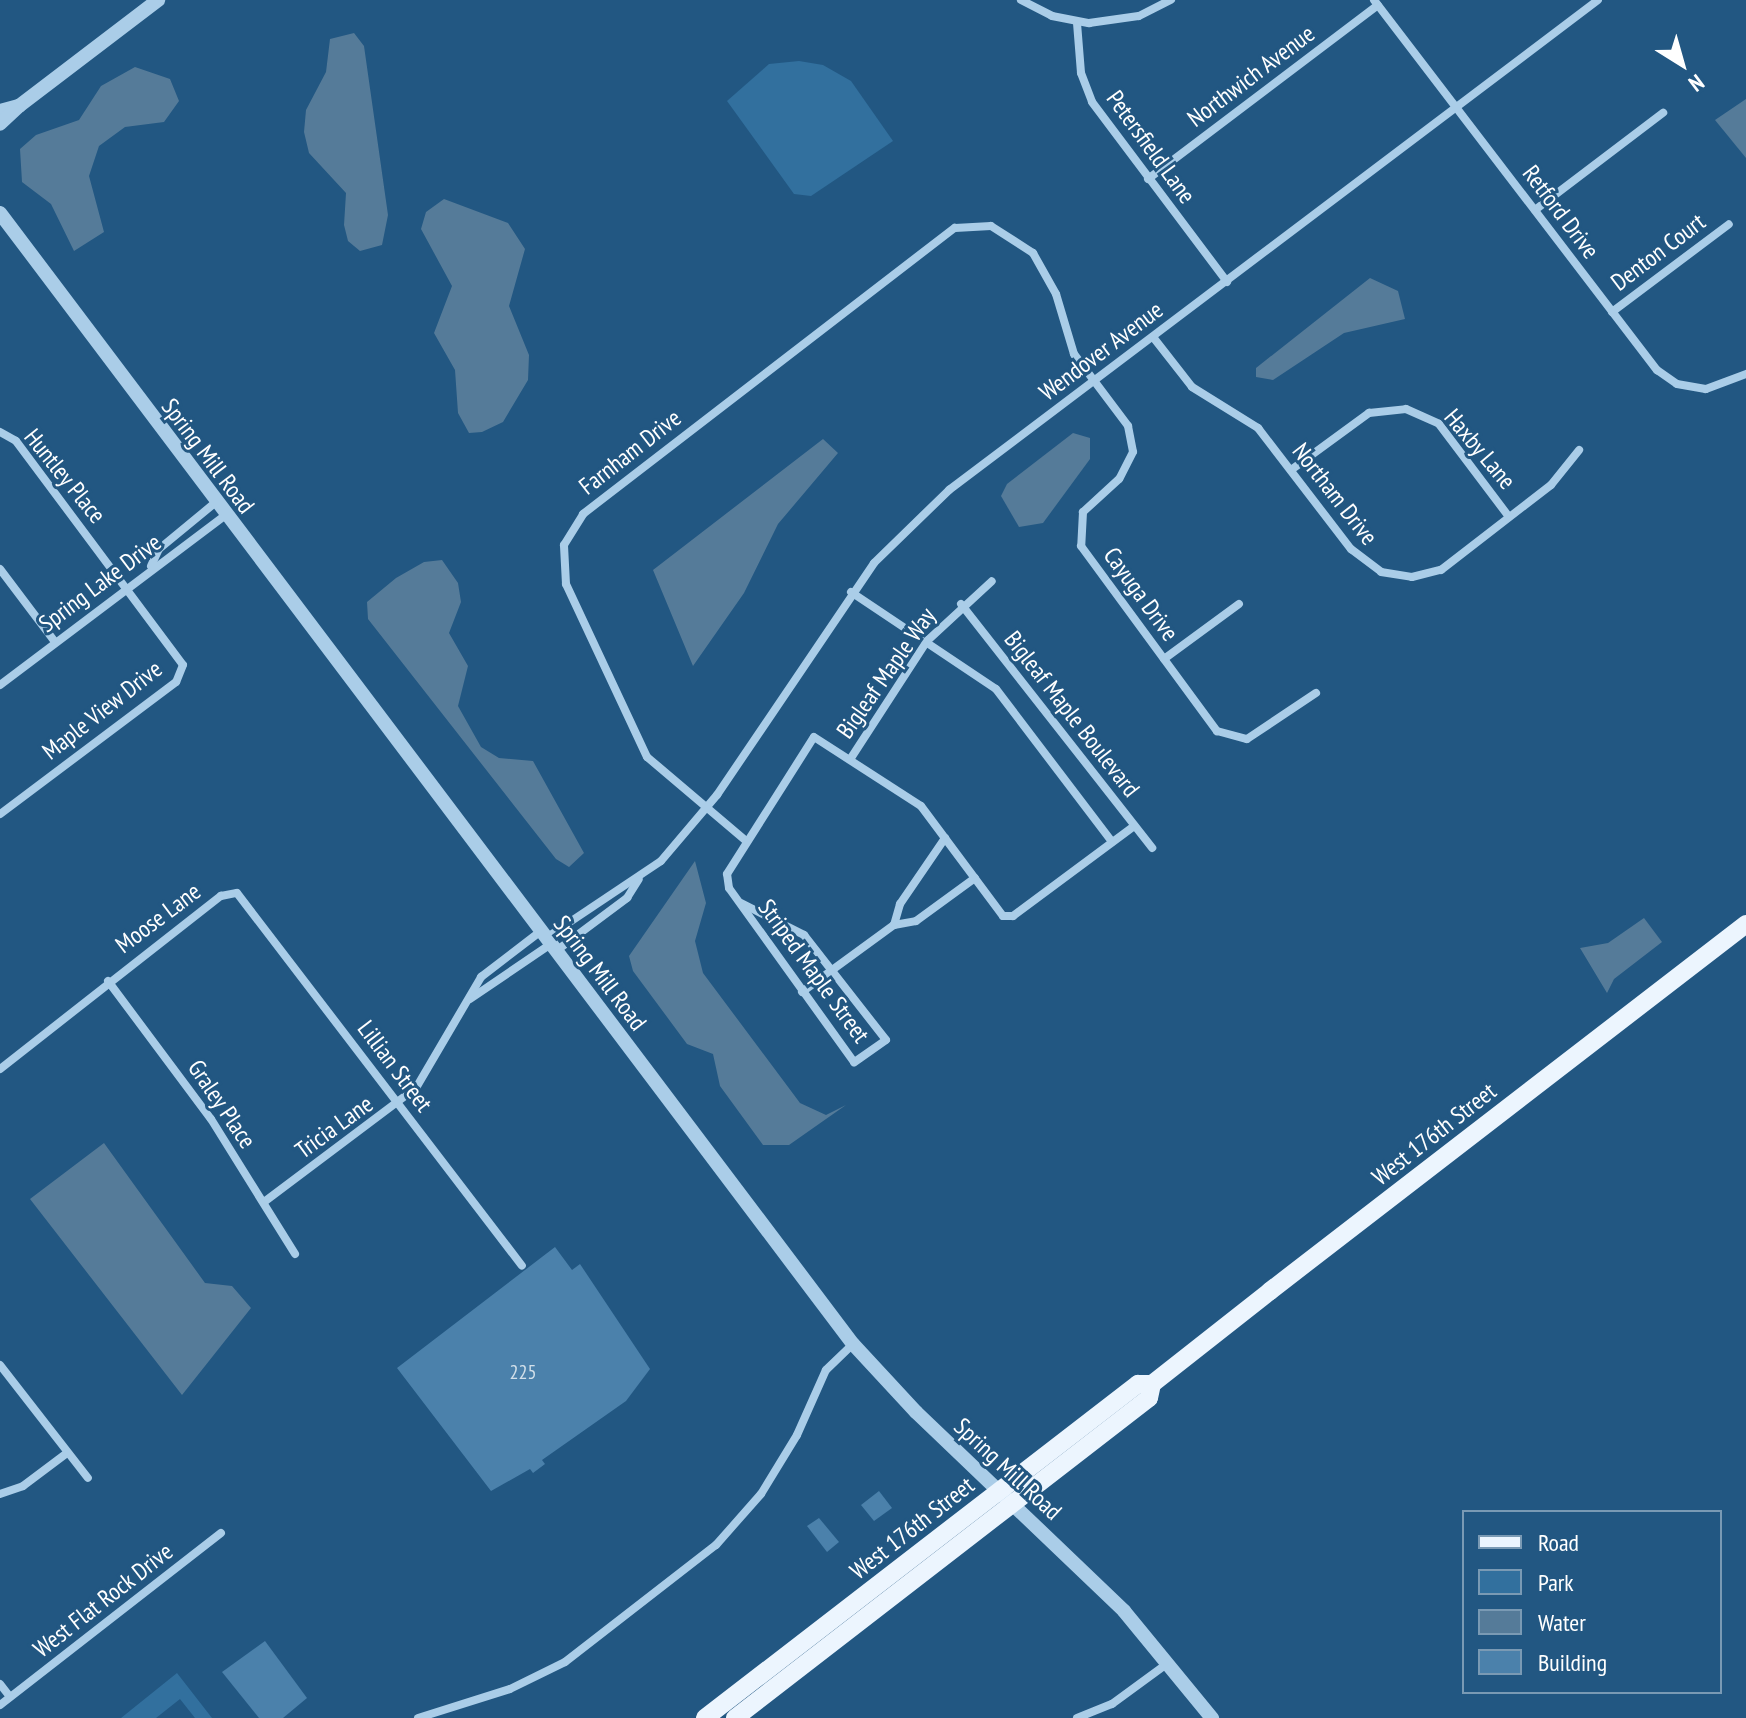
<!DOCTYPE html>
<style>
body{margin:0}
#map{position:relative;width:1746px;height:1718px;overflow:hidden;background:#225782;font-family:"PT Sans Narrow",sans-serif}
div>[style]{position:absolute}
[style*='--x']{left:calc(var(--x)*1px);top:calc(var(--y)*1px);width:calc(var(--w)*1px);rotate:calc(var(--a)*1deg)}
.green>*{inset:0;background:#32709e}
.water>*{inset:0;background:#557b99}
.building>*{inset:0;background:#4b81ab}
.minor>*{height:8px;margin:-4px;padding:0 4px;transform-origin:4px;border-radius:4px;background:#aacde8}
.tertiary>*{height:14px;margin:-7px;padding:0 7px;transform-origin:7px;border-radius:7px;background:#aacde8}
.primary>*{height:18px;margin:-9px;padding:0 9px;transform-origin:9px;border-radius:9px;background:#ecf5fe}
span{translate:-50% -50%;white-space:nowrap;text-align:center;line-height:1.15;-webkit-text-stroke:6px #225782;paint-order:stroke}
.number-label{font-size:20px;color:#d2e0ea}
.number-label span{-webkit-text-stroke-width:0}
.street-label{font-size:24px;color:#fff}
.legend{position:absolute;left:1462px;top:1510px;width:260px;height:184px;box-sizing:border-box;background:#225782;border:2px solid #7a9ab4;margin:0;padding:10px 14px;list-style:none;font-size:24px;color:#fff}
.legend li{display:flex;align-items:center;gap:16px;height:40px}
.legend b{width:40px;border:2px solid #7a9ab4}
.north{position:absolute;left:1642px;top:24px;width:80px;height:80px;-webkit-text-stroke:6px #225782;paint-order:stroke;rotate:143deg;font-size:22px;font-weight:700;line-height:32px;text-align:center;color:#fff}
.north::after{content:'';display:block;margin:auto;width:28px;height:36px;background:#fff;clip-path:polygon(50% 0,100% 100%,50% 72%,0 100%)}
</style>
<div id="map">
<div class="green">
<i style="clip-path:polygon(799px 61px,823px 65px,851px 81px,893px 141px,811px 196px,794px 194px,727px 101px,769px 64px)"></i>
<i style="clip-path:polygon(177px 1673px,212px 1718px,195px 1718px,180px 1699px,156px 1718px,121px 1718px)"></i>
</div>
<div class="water">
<i style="clip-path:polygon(354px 33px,364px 46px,388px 215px,382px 245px,360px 251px,348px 241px,344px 225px,346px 193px,309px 153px,304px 132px,306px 110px,326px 72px,330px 39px)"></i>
<i style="clip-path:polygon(135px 67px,170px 79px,179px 101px,164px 122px,125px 127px,99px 146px,89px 176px,104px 232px,74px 251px,51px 204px,22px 182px,20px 149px,36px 135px,79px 120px,101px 86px)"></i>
<i style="clip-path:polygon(1746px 99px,1746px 158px,1715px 120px)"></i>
<i style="clip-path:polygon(444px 199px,508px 223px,525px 249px,509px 306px,529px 355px,528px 380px,503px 422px,482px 432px,469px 433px,458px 413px,455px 370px,434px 333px,452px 286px,421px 229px,426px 212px)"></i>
<i style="clip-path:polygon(1370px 278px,1398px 291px,1405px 319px,1344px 333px,1273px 380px,1256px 377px,1256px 368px)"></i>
<i style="clip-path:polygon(1073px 433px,1090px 438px,1090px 459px,1043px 523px,1019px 527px,1001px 496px,1007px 484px)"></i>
<i style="clip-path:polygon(823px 439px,838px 453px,778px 524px,744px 593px,693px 666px,653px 570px)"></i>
<i style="clip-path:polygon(442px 560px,458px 583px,461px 602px,449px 633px,468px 666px,458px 706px,481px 747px,499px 758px,533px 761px,584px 853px,569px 867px,556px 859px,368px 619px,367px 602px,396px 578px,424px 562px)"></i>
<i style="clip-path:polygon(695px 861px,706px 903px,695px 941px,703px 973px,800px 1103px,826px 1115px,846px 1105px,789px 1145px,763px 1145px,720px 1086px,713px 1054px,687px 1044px,633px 971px,629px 956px)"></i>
<i style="clip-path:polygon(1644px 918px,1662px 942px,1614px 979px,1607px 993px,1580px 948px,1608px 943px)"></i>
<i style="clip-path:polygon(104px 1143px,205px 1283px,232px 1286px,251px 1308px,182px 1395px,30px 1199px)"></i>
</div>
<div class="building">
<i style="clip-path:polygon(555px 1247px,572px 1270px,580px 1264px,650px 1369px,626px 1401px,542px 1460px,545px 1464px,533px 1473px,530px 1469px,491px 1491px,397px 1368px)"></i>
<i style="clip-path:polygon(879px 1491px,892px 1508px,874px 1521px,861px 1505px)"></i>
<i style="clip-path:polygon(819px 1518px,839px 1542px,827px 1552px,807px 1526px)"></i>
<i style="clip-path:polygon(265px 1641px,307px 1698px,283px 1718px,259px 1718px,222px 1672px)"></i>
</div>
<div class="minor">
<i style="--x:1021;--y:0;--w:35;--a:27"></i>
<i style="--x:1052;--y:16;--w:38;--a:11"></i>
<i style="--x:1089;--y:23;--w:50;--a:-8"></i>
<i style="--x:1139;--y:16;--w:36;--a:-27"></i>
<i style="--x:1374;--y:0;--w:466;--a:52.6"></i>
<i style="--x:1657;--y:370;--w:24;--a:35"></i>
<i style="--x:1677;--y:384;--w:29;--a:10"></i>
<i style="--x:1706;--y:389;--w:43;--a:-20.6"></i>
<i style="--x:1077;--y:23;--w:50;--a:85.4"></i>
<i style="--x:1081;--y:73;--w:31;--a:69"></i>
<i style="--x:1092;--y:102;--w:225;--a:53.1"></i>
<i style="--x:1148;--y:179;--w:288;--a:-37.1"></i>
<i style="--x:1535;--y:210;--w:161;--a:-37.2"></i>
<i style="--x:1612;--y:312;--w:146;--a:-36.9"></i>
<i style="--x:1153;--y:337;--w:63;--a:52"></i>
<i style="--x:1192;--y:387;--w:78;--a:31.8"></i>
<i style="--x:1258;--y:428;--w:153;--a:52.5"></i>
<i style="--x:1351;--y:549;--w:38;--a:37"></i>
<i style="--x:1381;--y:572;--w:31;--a:9"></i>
<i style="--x:1412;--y:577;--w:30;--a:-14"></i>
<i style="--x:1441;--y:570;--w:139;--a:-37.7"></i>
<i style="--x:1551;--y:485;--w:45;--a:-51.3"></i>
<i style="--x:0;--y:432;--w:18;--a:29"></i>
<i style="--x:16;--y:441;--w:279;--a:53.3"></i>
<i style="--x:183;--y:665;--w:18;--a:112"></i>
<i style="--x:176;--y:682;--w:220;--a:143.1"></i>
<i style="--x:1291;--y:470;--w:97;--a:-36.2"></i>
<i style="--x:1369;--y:413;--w:37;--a:-6"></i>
<i style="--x:1406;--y:409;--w:36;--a:24"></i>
<i style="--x:1439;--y:424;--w:116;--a:53"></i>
<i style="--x:151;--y:566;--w:19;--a:-65"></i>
<i style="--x:159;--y:549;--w:74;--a:-39.5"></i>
<i style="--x:0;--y:569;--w:91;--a:53"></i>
<i style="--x:851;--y:592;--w:174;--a:33.8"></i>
<i style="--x:996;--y:689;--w:192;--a:52.8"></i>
<i style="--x:961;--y:604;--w:310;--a:51.9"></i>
<i style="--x:1164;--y:659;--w:93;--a:-36.3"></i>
<i style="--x:0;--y:685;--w:283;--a:-37"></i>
<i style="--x:851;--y:758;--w:140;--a:-57"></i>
<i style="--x:927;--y:641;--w:88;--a:-42.7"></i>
<i style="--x:745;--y:840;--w:128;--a:-139.7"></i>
<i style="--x:647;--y:757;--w:191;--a:-115.1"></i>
<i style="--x:566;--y:584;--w:39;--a:-93"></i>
<i style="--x:564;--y:545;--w:36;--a:-58"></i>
<i style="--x:583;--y:514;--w:469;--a:-37.6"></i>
<i style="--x:955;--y:228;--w:36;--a:-3"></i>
<i style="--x:991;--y:226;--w:50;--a:32.7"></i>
<i style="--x:1033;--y:253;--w:47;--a:60.7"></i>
<i style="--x:1056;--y:294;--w:63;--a:73.3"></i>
<i style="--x:1074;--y:354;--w:90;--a:53.1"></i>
<i style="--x:1128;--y:426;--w:26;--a:79"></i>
<i style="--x:1133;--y:452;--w:30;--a:117"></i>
<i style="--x:1119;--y:479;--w:49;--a:137.5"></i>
<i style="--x:1083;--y:512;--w:34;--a:93"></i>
<i style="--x:1081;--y:546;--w:230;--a:53.7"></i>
<i style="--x:1217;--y:731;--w:31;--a:15"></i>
<i style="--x:1247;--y:739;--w:83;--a:-33.7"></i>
<i style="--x:741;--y:903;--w:71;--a:26.9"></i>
<i style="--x:804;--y:935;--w:133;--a:52"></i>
<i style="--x:886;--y:1040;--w:39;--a:145"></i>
<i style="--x:854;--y:1062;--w:214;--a:-125.7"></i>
<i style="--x:729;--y:888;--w:14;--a:-98"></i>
<i style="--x:727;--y:874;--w:162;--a:-57.6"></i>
<i style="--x:814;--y:737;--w:127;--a:32.8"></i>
<i style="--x:921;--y:806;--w:137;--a:53.3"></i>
<i style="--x:1003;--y:916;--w:10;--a:0"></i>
<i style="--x:1013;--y:916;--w:151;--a:-36.6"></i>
<i style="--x:894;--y:925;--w:22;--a:-74"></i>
<i style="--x:900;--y:904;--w:80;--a:-55.7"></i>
<i style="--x:546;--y:938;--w:138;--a:-33.8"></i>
<i style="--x:661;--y:861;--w:87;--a:-49.7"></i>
<i style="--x:717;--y:795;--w:280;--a:-55.9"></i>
<i style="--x:874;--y:563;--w:105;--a:-44.2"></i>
<i style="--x:949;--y:490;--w:813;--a:-37.05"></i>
<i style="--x:556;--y:951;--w:89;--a:-36.7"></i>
<i style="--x:627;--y:898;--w:22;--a:-58"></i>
<i style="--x:108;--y:981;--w:172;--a:53.3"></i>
<i style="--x:211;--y:1119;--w:159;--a:58.1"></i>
<i style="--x:802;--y:992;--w:114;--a:-36.1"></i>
<i style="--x:894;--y:925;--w:22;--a:-10"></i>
<i style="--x:916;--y:921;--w:73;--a:-36.1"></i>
<i style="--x:470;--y:999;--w:98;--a:-34.2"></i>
<i style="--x:0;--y:1069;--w:281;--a:-38.1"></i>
<i style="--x:221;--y:896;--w:16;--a:-11"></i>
<i style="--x:237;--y:893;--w:469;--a:52.6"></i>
<i style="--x:264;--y:1202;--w:190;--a:-36.9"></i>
<i style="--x:416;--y:1088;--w:129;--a:-59.6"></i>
<i style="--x:481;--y:977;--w:76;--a:-37.5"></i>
<i style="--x:0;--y:1365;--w:143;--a:52.1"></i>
<i style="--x:0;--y:1494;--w:24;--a:-19"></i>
<i style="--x:23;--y:1486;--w:55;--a:-36.9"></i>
<i style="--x:0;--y:1684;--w:16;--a:52"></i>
<i style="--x:0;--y:1705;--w:280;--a:-37.9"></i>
<i style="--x:418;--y:1718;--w:96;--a:-17.5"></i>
<i style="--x:510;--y:1689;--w:61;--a:-26.1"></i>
<i style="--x:565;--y:1662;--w:191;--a:-37.8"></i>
<i style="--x:716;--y:1545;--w:68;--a:-48.6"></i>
<i style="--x:761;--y:1494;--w:69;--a:-58.6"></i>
<i style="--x:797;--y:1435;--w:71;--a:-66"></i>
<i style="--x:826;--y:1370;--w:37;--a:-44"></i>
<i style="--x:1077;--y:1718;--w:38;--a:-22"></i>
<i style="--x:1112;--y:1704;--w:69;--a:-36.2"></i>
</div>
<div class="tertiary">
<i style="--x:19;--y:106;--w:175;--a:-37.3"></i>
<i style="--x:0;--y:111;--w:20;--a:-15"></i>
<i style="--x:19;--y:106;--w:26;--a:137"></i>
<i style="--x:0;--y:213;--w:1417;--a:52.98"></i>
<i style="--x:853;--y:1344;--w:93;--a:47.2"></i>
<i style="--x:916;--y:1412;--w:288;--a:43.7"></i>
<i style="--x:1124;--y:1611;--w:139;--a:50.6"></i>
</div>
<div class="primary">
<i style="--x:705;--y:1718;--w:547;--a:-37.65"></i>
<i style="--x:1138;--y:1384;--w:14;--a:0"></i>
<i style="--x:735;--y:1718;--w:523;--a:-37.7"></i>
<i style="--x:1149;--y:1398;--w:14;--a:-78"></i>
<i style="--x:1152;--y:1384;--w:150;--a:-38.2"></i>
<i style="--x:1270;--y:1291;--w:601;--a:-37.63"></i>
</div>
<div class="number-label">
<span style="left:523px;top:1372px">225</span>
</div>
<div class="street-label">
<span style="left:1251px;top:76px;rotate:-37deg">Northwich Avenue</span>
<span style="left:1151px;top:147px;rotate:54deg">Petersfield Lane</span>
<span style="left:1561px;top:212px;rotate:53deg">Retford Drive</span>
<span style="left:1658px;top:252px;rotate:-37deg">Denton Court</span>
<span style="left:1101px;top:351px;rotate:-37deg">Wendover Avenue</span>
<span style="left:1480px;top:449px;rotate:50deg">Haxby Lane</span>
<span style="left:630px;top:452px;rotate:-38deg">Farnham Drive</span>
<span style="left:208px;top:456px;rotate:53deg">Spring Mill Road</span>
<span style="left:65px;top:476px;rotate:51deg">Huntley Place</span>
<span style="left:1335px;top:494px;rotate:52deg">Northam Drive</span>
<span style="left:100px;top:583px;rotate:-37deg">Spring Lake Drive</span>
<span style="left:1141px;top:594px;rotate:54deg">Cayuga Drive</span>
<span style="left:886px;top:673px;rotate:-55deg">Bigleaf Maple Way</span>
<span style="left:102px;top:710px;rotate:-38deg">Maple View Drive</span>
<span style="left:1072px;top:714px;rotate:52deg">Bigleaf Maple Boulevard</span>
<span style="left:158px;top:918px;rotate:-37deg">Moose Lane</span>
<span style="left:814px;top:971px;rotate:54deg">Striped Maple Street</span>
<span style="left:600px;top:973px;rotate:53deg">Spring Mill Road</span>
<span style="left:395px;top:1066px;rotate:53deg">Lillian Street</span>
<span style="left:222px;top:1104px;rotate:56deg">Graley Place</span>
<span style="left:334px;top:1127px;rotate:-36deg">Tricia Lane</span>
<span style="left:1434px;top:1134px;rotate:-38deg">West 176th Street</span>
<span style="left:1008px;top:1469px;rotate:43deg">Spring Mill Road</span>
<span style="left:912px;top:1528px;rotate:-38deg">West 176th Street</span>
<span style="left:103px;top:1600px;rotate:-38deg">West Flat Rock Drive</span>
</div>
<ul class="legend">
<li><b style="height:10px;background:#ecf5fe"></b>Road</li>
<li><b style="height:22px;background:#32709e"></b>Park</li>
<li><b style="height:22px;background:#557b99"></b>Water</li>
<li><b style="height:22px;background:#4b81ab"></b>Building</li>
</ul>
<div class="north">N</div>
</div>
